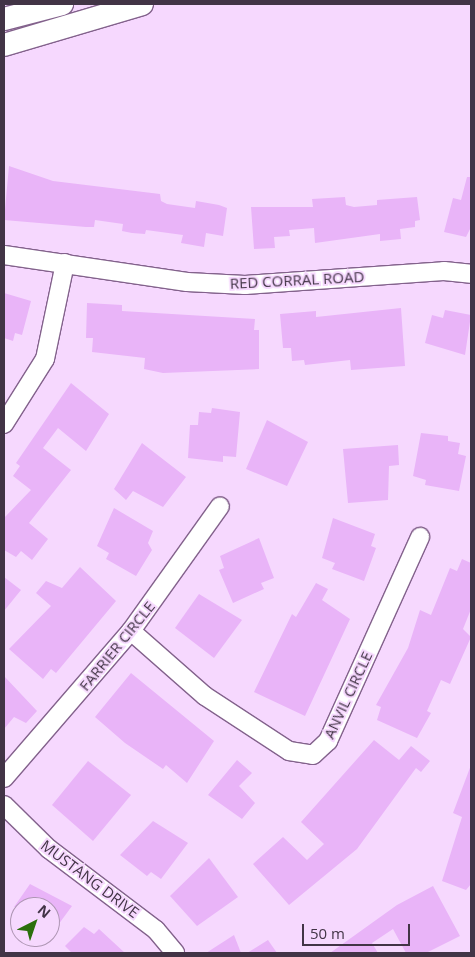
<!DOCTYPE html>
<style>
body{margin:0}
#map{position:relative;width:475px;height:957px;overflow:hidden;background:#f6d8fe;font-family:"Open Sans",sans-serif}
div>[style]{position:absolute}
[style*='--x']{left:calc(var(--x)*1px);top:calc(var(--y)*1px);width:calc(var(--w)*1px);rotate:calc(var(--a)*1deg)}
.building>*{inset:0;background:#e9b4f8}
.roads{filter:drop-shadow(1px 0 #83628c) drop-shadow(-1px 0 #83628c) drop-shadow(0 1px #83628c) drop-shadow(0 -1px #83628c)}
.minor>*{height:18px;margin:-9px;padding:0 9px;transform-origin:9px;border-radius:9px;background:#fff}
.major>*{height:22px;margin:-11px;padding:0 11px;transform-origin:11px;border-radius:11px;background:#fff}
span{translate:-50% -50%;white-space:nowrap;text-align:center;line-height:1.15;-webkit-text-stroke:4px #f6d8fe;paint-order:stroke}
.street-label{font-size:15px;color:#423446}
.frame{position:absolute;inset:0;border:5px solid #423446;pointer-events:none}
.north{position:absolute;left:10px;top:897px;width:50px;height:50px;box-sizing:border-box;background:#f6d8fe;border:1px solid #ae96b4;border-radius:50%;rotate:41deg;font-size:14px;font-weight:700;line-height:20px;text-align:center;color:#423446}
.north::after{content:'';display:block;margin:auto;width:18px;height:22px;background:#2b6f0c;clip-path:polygon(50% 0,100% 100%,50% 72%,0 100%)}
.scale{position:absolute;left:302px;top:924px;width:108px;height:22px;box-sizing:border-box;border:2px solid #423446;border-top:0;padding-left:6px;font-size:15px;line-height:18px;white-space:nowrap;color:#423446;-webkit-text-stroke:4px #f6d8fe;paint-order:stroke}
</style>
<div id="map">
<div class="building">
<i style="clip-path:polygon(9px 166px,53px 181px,160px 194px,161px 201px,167px 204px,195px 208px,196px 201px,219px 205px,227px 208px,223px 236px,206px 233px,204px 247px,181px 243px,183px 235px,146px 230px,145px 234px,132px 233px,122px 231px,123px 224px,95px 220px,94px 227px,86px 227px,4px 220px)"></i>
<i style="clip-path:polygon(467px 177px,471px 177px,471px 227px,466px 237px,444px 232px,453px 198px,461px 200px)"></i>
<i style="clip-path:polygon(345px 197px,346px 205px,354px 207px,377px 205px,377px 200px,417px 197px,420px 220px,415px 221px,415px 227px,400px 229px,401px 239px,380px 241px,380px 234px,315px 243px,314px 228px,289px 230px,290px 236px,274px 237px,275px 248px,254px 249px,251px 207px,313px 207px,312px 199px)"></i>
<i style="clip-path:polygon(4px 293px,31px 301px,22px 335px,15px 333px,13px 341px,4px 338px)"></i>
<i style="clip-path:polygon(87px 303px,122px 305px,122px 311px,255px 319px,254px 330px,259px 330px,259px 369px,163px 373px,144px 369px,145px 358px,92px 352px,93px 338px,86px 338px)"></i>
<i style="clip-path:polygon(401px 308px,405px 366px,351px 370px,350px 360px,305px 365px,304px 360px,292px 361px,291px 348px,283px 348px,280px 314px,316px 311px,316px 317px)"></i>
<i style="clip-path:polygon(445px 310px,471px 315px,465px 355px,425px 343px,432px 315px,443px 318px)"></i>
<i style="clip-path:polygon(71px 383px,109px 414px,86px 451px,58px 428px,43px 448px,71px 470px,29px 523px,48px 539px,32px 560px,21px 551px,16px 557px,4px 550px,4px 518px,31px 490px,13px 476px,20px 466px,16px 463px)"></i>
<i style="clip-path:polygon(212px 408px,240px 412px,236px 457px,223px 456px,223px 462px,188px 458px,190px 425px,198px 425px,199px 412px,211px 413px)"></i>
<i style="clip-path:polygon(267px 420px,308px 442px,287px 486px,246px 469px)"></i>
<i style="clip-path:polygon(421px 433px,448px 436px,448px 441px,460px 443px,458px 454px,466px 456px,459px 491px,425px 485px,426px 480px,413px 476px)"></i>
<i style="clip-path:polygon(142px 443px,186px 477px,163px 507px,133px 491px,126px 500px,114px 489px)"></i>
<i style="clip-path:polygon(398px 445px,399px 465px,389px 466px,388px 500px,348px 503px,343px 449px)"></i>
<i style="clip-path:polygon(114px 508px,153px 531px,148px 543px,152px 550px,136px 576px,106px 559px,109px 553px,97px 546px)"></i>
<i style="clip-path:polygon(333px 518px,375px 534px,371px 546px,376px 548px,364px 581px,332px 569px,335px 563px,322px 558px)"></i>
<i style="clip-path:polygon(259px 538px,274px 578px,261px 583px,264px 589px,233px 603px,219px 570px,224px 568px,220px 556px)"></i>
<i style="clip-path:polygon(462px 559px,471px 563px,471px 609px,463px 629px,471px 637px,450px 684px,441px 680px,427px 711px,431px 713px,417px 738px,377px 720px,381px 707px,376px 705px,408px 648px,420px 610px,431px 615px,450px 568px,457px 571px)"></i>
<i style="clip-path:polygon(80px 567px,116px 601px,56px 673px,51px 669px,43px 679px,9px 649px,51px 606px,36px 593px,46px 581px,62px 588px)"></i>
<i style="clip-path:polygon(4px 577px,21px 590px,4px 611px)"></i>
<i style="clip-path:polygon(316px 583px,328px 589px,322px 600px,350px 619px,305px 716px,254px 692px,292px 614px,296px 617px)"></i>
<i style="clip-path:polygon(199px 594px,242px 620px,214px 658px,175px 628px)"></i>
<i style="clip-path:polygon(131px 673px,214px 741px,187px 783px,166px 765px,163px 769px,125px 743px,95px 717px)"></i>
<i style="clip-path:polygon(4px 676px,37px 711px,26px 723px,14px 717px,4px 729px)"></i>
<i style="clip-path:polygon(374px 740px,399px 760px,411px 746px,430px 761px,421px 772px,416px 768px,357px 849px,289px 905px,253px 864px,283px 837px,307px 860px,324px 844px,301px 822px)"></i>
<i style="clip-path:polygon(237px 760px,252px 773px,239px 786px,255px 803px,242px 819px,208px 795px)"></i>
<i style="clip-path:polygon(88px 761px,131px 795px,93px 841px,52px 805px)"></i>
<i style="clip-path:polygon(471px 765px,471px 884px,466px 890px,442px 881px,462px 817px,453px 813px)"></i>
<i style="clip-path:polygon(153px 821px,188px 843px,161px 879px,151px 872px,147px 876px,120px 855px)"></i>
<i style="clip-path:polygon(209px 858px,238px 897px,197px 926px,170px 896px)"></i>
<i style="clip-path:polygon(30px 884px,72px 906px,50px 936px,50px 907px,14px 907px)"></i>
<i style="clip-path:polygon(433px 886px,460px 936px,426px 953px,406px 953px,393px 929px,372px 943px,378px 953px,330px 953px,397px 905px)"></i>
<i style="clip-path:polygon(84px 927px,94px 934px,99px 929px,125px 953px,72px 953px,65px 946px)"></i>
<i style="clip-path:polygon(234px 935px,241px 953px,206px 953px)"></i>
<i style="clip-path:polygon(268px 940px,277px 953px,247px 953px)"></i>
</div>
<div class="roads">
<div class="minor">
<i style="--x:4;--y:255;--w:185;--a:8.4"></i>
<i style="--x:187;--y:282;--w:58;--a:3"></i>
<i style="--x:245;--y:285;--w:199;--a:-4"></i>
<i style="--x:444;--y:271;--w:27;--a:6"></i>
<i style="--x:4;--y:424;--w:77;--a:-57.8"></i>
<i style="--x:45;--y:359;--w:98;--a:-78.2"></i>
<i style="--x:131;--y:631;--w:98;--a:41.3"></i>
<i style="--x:205;--y:696;--w:100;--a:33.2"></i>
<i style="--x:289;--y:751;--w:24;--a:9"></i>
<i style="--x:313;--y:755;--w:21;--a:-43"></i>
<i style="--x:328;--y:741;--w:224;--a:-65.7"></i>
<i style="--x:4;--y:778;--w:194;--a:-49.2"></i>
<i style="--x:131;--y:631;--w:153;--a:-54.5"></i>
<i style="--x:4;--y:805;--w:63;--a:44.4"></i>
<i style="--x:49;--y:849;--w:134;--a:37.1"></i>
<i style="--x:156;--y:930;--w:30;--a:50"></i>
</div>
<div class="major">
<i style="--x:4;--y:19;--w:60;--a:-14.5"></i>
<i style="--x:4;--y:45;--w:144;--a:-16.5"></i>
</div>
</div>
<div class="street-label">
<span style="left:297px;top:280px;rotate:-3deg">RED CORRAL ROAD</span>
<span style="left:117px;top:646px;rotate:-51deg">FARRIER CIRCLE</span>
<span style="left:348px;top:695px;rotate:-65deg">ANVIL CIRCLE</span>
<span style="left:90px;top:879px;rotate:37deg">MUSTANG DRIVE</span>
</div>
<div class="frame"></div>
<div class="north">N</div>
<div class="scale">50 m</div>
</div>
